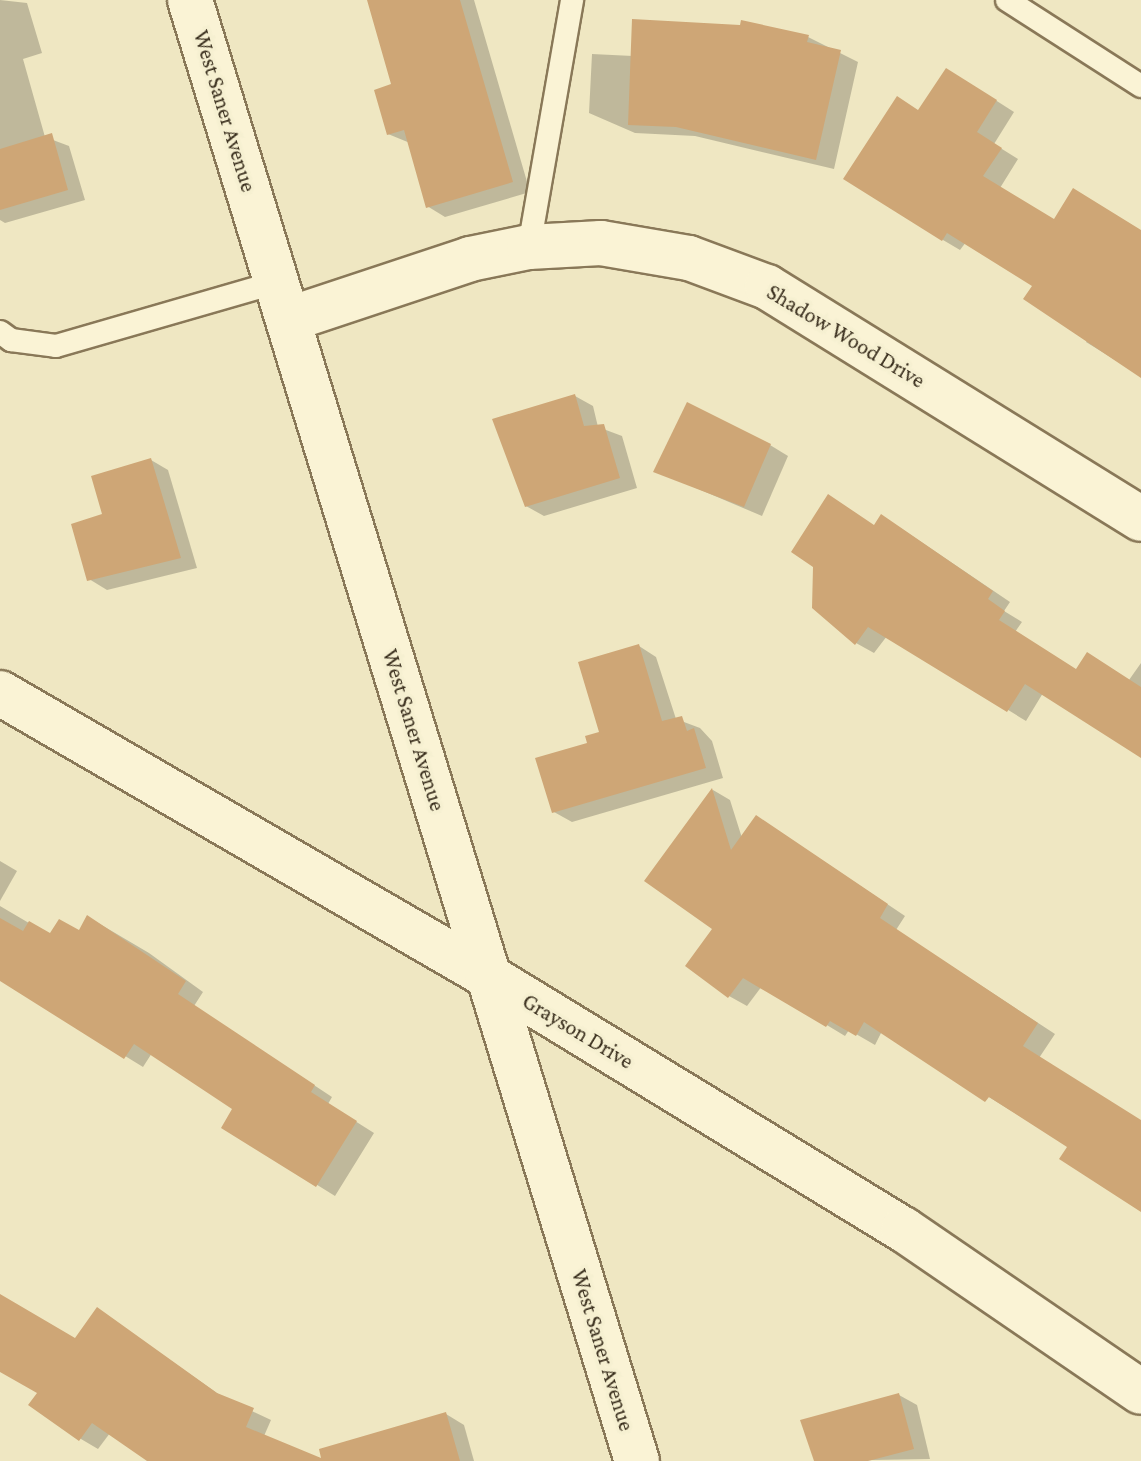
<!DOCTYPE html>
<style>
body{margin:0}
#map{position:relative;width:1141px;height:1461px;overflow:hidden;background:#efe7c2;font-family:"Crimson Pro",serif}
div>[style]{position:absolute}
[style*='--x']{left:calc(var(--x)*1px);top:calc(var(--y)*1px);width:calc(var(--w)*1px);rotate:calc(var(--a)*1deg)}
.shadow>*{inset:0;background:#0003}
.building>*{inset:0;background:#cea676}
.roads{filter:drop-shadow(2px 0 #897858) drop-shadow(-2px 0 #897858) drop-shadow(0 2px #897858) drop-shadow(0 -2px #897858)}
.service>*{height:22px;margin:-11px;padding:0 11px;transform-origin:11px;border-radius:11px;background:#faf3d5}
.minor>*{height:44px;margin:-22px;padding:0 22px;transform-origin:22px;border-radius:22px;background:#faf3d5}
.tertiary>*{height:44px;margin:-22px;padding:0 22px;transform-origin:22px;border-radius:22px;background:#faf3d5}
span{translate:-50% -50%;white-space:nowrap;text-align:center;line-height:1.15;-webkit-text-stroke:7px #f6f0d1;paint-order:stroke}
.street-label{font-size:22px;color:#392e1d}
</style>
<div id="map">
<div class="shadow">
<i style="clip-path:polygon(0 0,27px 3px,42px 53px,23px 59px,45px 137px,69px 146px,85px 200px,5px 223px,0 220px)"></i>
<i style="clip-path:polygon(368px 0,474px 0,530px 192px,445px 217px,427px 206px,410px 143px,388px 134px,393px 86px)"></i>
<i style="clip-path:polygon(808px 37px,858px 62px,834px 169px,695px 136px,635px 133px,589px 113px,592px 54px,633px 56px)"></i>
<i style="clip-path:polygon(964px 80px,1014px 112px,994px 144px,1018px 159px,1000px 188px,1055px 222px,1141px 231px,1141px 376px,1086px 342px,1089px 337px,1034px 285px,966px 242px,960px 250px,943px 240px,920px 112px)"></i>
<i style="clip-path:polygon(575px 396px,593px 406px,598px 427px,622px 436px,637px 488px,544px 516px,526px 506px)"></i>
<i style="clip-path:polygon(770px 445px,788px 456px,762px 516px,656px 471px)"></i>
<i style="clip-path:polygon(151px 460px,168px 470px,197px 568px,107px 590px,89px 579px,105px 516px)"></i>
<i style="clip-path:polygon(876px 527px,899px 527px,1010px 602px,1004px 611px,1022px 622px,1015px 632px,1078px 671px,1129px 680px,1141px 663px,1141px 755px,1043px 693px,1026px 721px,887px 636px,874px 653px,856px 643px)"></i>
<i style="clip-path:polygon(639px 646px,656px 657px,676px 719px,700px 728px,712px 741px,723px 778px,572px 822px,554px 812px,590px 744px,601px 734px)"></i>
<i style="clip-path:polygon(713px 790px,730px 800px,742px 838px,774px 828px,905px 916px,896px 930px,1055px 1034px,1039px 1058px,1141px 1122px,1141px 1209px,1070px 1147px,882px 1031px,875px 1045px,849px 1030px,845px 1036px,762px 986px,747px 1006px,729px 996px,715px 928px,647px 880px)"></i>
<i style="clip-path:polygon(0 861px,17px 871px,0 901px)"></i>
<i style="clip-path:polygon(0 906px,51px 936px,80px 932px,88px 917px,149px 953px,203px 992px,194px 1006px,332px 1097px,328px 1104px,374px 1133px,335px 1196px,224px 1127px,235px 1109px,152px 1053px,143px 1067px,0 979px)"></i>
<i style="clip-path:polygon(0 1296px,75px 1341px,97px 1309px,224px 1398px,271px 1420px,264px 1436px,319px 1461px,150px 1461px,110px 1433px,98px 1449px,81px 1439px,39px 1392px,0 1369px)"></i>
<i style="clip-path:polygon(899px 1395px,917px 1405px,930px 1459px,816px 1461px)"></i>
<i style="clip-path:polygon(446px 1414px,464px 1425px,474px 1461px,395px 1461px)"></i>
</div>
<div class="building">
<i style="clip-path:polygon(367px 0,460px 0,513px 182px,426px 208px,404px 130px,387px 135px,374px 90px,391px 84px)"></i>
<i style="clip-path:polygon(632px 19px,740px 25px,741px 20px,809px 35px,807px 42px,841px 50px,816px 160px,676px 127px,628px 125px)"></i>
<i style="clip-path:polygon(946px 68px,997px 100px,977px 132px,1002px 148px,983px 176px,1054px 219px,1073px 188px,1141px 230px,1141px 378px,1023px 299px,1032px 286px,947px 233px,942px 241px,843px 179px,897px 96px,918px 110px)"></i>
<i style="clip-path:polygon(52px 133px,68px 190px,0 210px,0 149px)"></i>
<i style="clip-path:polygon(575px 394px,584px 426px,604px 424px,620px 478px,525px 507px,492px 419px)"></i>
<i style="clip-path:polygon(687px 402px,771px 444px,744px 507px,653px 472px)"></i>
<i style="clip-path:polygon(151px 458px,181px 558px,87px 581px,71px 524px,102px 514px,91px 476px)"></i>
<i style="clip-path:polygon(828px 494px,874px 525px,881px 514px,993px 591px,988px 599px,1005px 611px,999px 620px,1076px 669px,1087px 652px,1141px 687px,1141px 758px,1025px 684px,1007px 712px,868px 627px,855px 645px,812px 608px,813px 567px,791px 552px)"></i>
<i style="clip-path:polygon(639px 644px,662px 721px,682px 716px,687px 731px,694px 728px,706px 768px,552px 813px,535px 758px,587px 743px,585px 736px,599px 732px,578px 662px)"></i>
<i style="clip-path:polygon(712px 788px,731px 850px,756px 815px,888px 904px,880px 918px,1038px 1023px,1023px 1046px,1141px 1120px,1141px 1212px,1059px 1159px,1067px 1147px,989px 1097px,985px 1102px,864px 1022px,856px 1036px,830px 1021px,826px 1027px,743px 978px,728px 998px,685px 966px,712px 929px,644px 881px)"></i>
<i style="clip-path:polygon(87px 915px,186px 981px,178px 994px,315px 1085px,311px 1092px,357px 1121px,316px 1187px,221px 1128px,232px 1109px,134px 1044px,124px 1059px,0 981px,0 918px,23px 931px,29px 921px,50px 933px,59px 919px,79px 930px)"></i>
<i style="clip-path:polygon(0 1294px,75px 1338px,97px 1307px,217px 1393px,254px 1408px,246px 1427px,321px 1458px,319px 1449px,446px 1412px,460px 1461px,147px 1461px,92px 1423px,79px 1441px,28px 1405px,37px 1393px,0 1372px)"></i>
<i style="clip-path:polygon(899px 1393px,914px 1449px,868px 1461px,814px 1461px,800px 1420px)"></i>
</div>
<div class="roads">
<div class="service">
<i style="--x:1007;--y:0;--w:159;--a:32.7"></i>
<i style="--x:529;--y:247;--w:251;--a:-80.1"></i>
<i style="--x:0;--y:332;--w:14;--a:36"></i>
<i style="--x:11;--y:340;--w:45;--a:7.6"></i>
<i style="--x:56;--y:346;--w:231;--a:-16.1"></i>
</div>
<div class="minor">
<i style="--x:290;--y:319;--w:190;--a:-18.4"></i>
<i style="--x:470;--y:259;--w:60;--a:-11.5"></i>
<i style="--x:529;--y:247;--w:72;--a:-3.2"></i>
<i style="--x:601;--y:243;--w:89;--a:9.7"></i>
<i style="--x:689;--y:258;--w:83;--a:20.4"></i>
<i style="--x:767;--y:287;--w:440;--a:31.8"></i>
<i style="--x:0;--y:693;--w:564;--a:30.11"></i>
<i style="--x:488;--y:976;--w:486;--a:31.4"></i>
<i style="--x:903;--y:1229;--w:288;--a:34.4"></i>
</div>
<div class="tertiary">
<i style="--x:190;--y:0;--w:1528;--a:72.99"></i>
</div>
</div>
<div class="street-label">
<span style="left:225px;top:111px;rotate:73deg">West Saner Avenue</span>
<span style="left:846px;top:336px;rotate:31deg">Shadow Wood Drive</span>
<span style="left:414px;top:730px;rotate:73deg">West Saner Avenue</span>
<span style="left:578px;top:1031px;rotate:31deg">Grayson Drive</span>
<span style="left:603px;top:1350px;rotate:73deg">West Saner Avenue</span>
</div>
</div>
